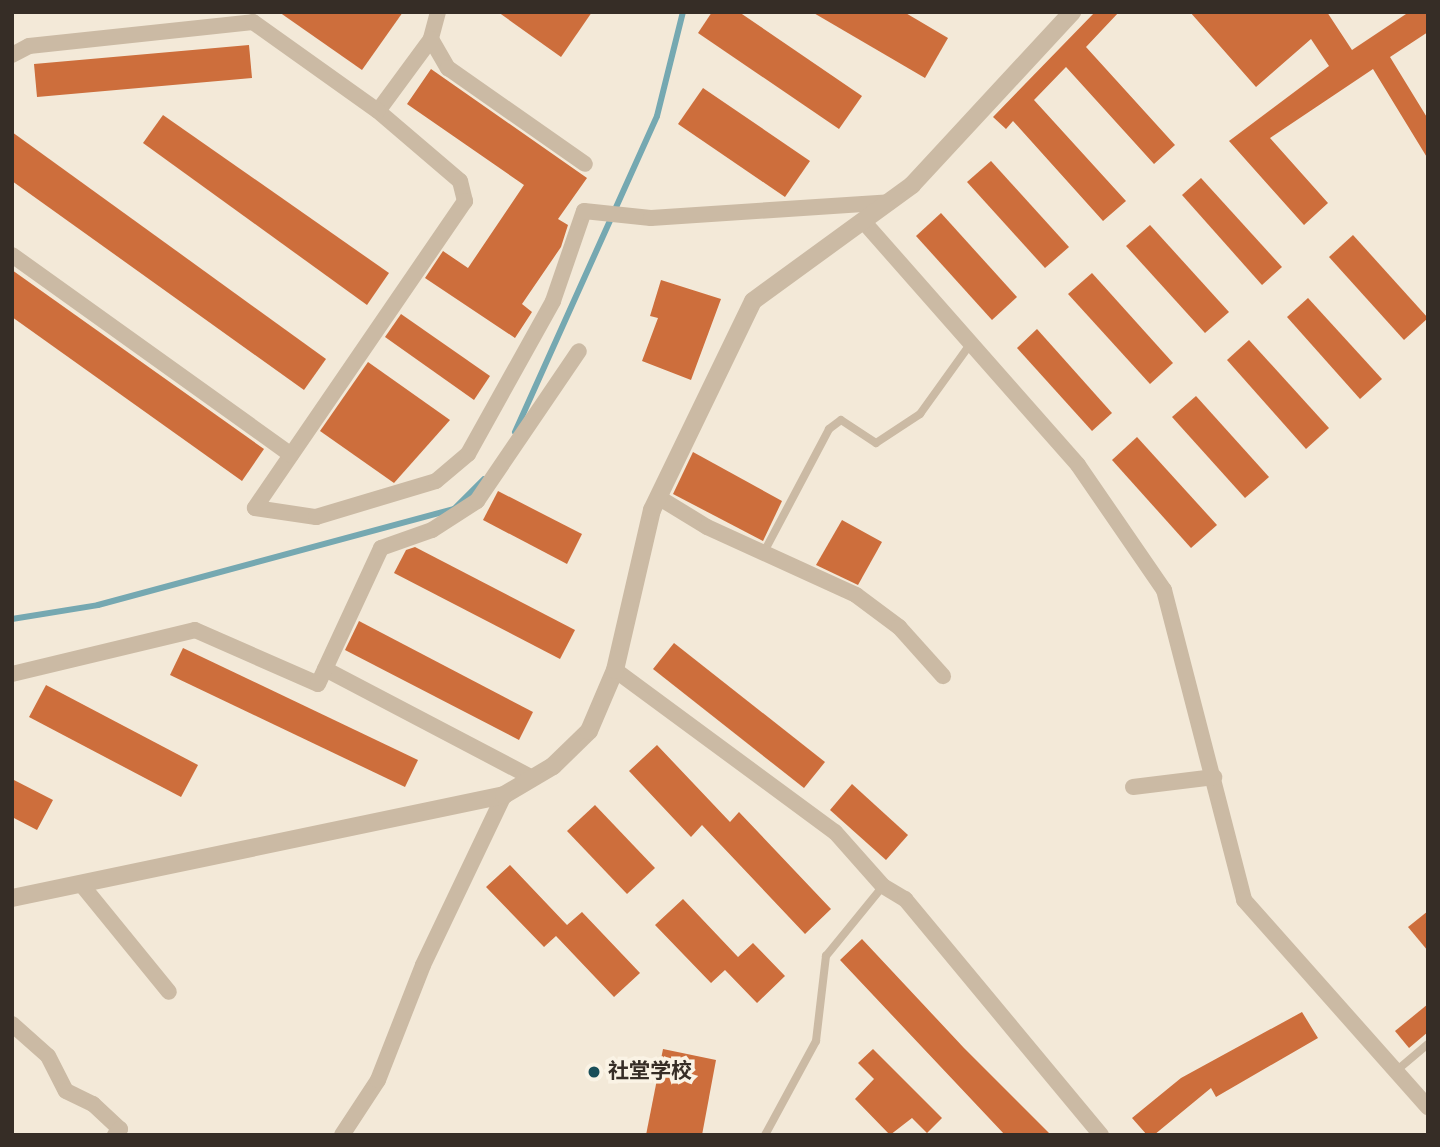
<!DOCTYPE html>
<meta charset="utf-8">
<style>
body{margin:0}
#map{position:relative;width:1440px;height:1147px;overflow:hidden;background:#f3e9d8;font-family:"Varela Round","Noto Sans SC",sans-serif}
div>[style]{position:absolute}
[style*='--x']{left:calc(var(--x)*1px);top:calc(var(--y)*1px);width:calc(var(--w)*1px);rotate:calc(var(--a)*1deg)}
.stream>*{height:6px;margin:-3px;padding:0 3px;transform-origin:3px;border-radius:3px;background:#75a8b1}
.building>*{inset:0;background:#cd6e3c}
.service>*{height:8px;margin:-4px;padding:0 4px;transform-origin:4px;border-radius:4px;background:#cbbaa4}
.minor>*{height:16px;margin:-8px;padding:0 8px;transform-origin:8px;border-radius:8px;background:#cbbaa4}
.tertiary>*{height:18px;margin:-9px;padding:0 9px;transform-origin:9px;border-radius:9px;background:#cbbaa4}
.dots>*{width:19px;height:19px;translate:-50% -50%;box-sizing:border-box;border:4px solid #faf3e5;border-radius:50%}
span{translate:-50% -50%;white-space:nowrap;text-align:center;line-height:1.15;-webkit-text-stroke:7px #faf3e5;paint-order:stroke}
.poi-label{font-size:21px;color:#362d26;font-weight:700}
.left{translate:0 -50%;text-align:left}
.frame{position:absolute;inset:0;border:14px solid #362d26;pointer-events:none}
</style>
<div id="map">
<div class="stream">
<i style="--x:515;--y:432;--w:346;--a:-65.8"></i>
<i style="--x:657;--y:116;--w:107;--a:-76"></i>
<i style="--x:12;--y:619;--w:87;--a:-9.2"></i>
<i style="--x:98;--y:605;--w:369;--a:-15.1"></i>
<i style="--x:454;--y:509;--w:42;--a:-45"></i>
</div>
<div class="building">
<i style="clip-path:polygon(279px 12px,403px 12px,362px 70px)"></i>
<i style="clip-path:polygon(498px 12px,592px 12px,561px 57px)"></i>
<i style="clip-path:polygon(712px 12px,739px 12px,862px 96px,839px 129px,698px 33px)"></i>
<i style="clip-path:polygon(812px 12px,904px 12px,948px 38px,925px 78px)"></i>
<i style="clip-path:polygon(1095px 12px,1119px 12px,1086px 47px,1175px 145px,1154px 164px,1066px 67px,1034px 100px,1126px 201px,1103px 221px,1013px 121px,1006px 129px,993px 117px)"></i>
<i style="clip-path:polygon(1190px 12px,1327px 12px,1352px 50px,1409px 12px,1428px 12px,1428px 32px,1390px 57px,1428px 119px,1428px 159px,1373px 69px,1270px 138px,1328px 203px,1304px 225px,1229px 141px,1329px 66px,1311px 39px,1256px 87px)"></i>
<i style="clip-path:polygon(249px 45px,252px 78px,37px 97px,34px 64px)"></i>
<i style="clip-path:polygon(431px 69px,587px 178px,558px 219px,568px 225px,561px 247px,522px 304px,532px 312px,515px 338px,425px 278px,443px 251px,468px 268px,524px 185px,407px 104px)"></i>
<i style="clip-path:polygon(703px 88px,810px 161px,785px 197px,678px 124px)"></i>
<i style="clip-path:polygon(163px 115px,389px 273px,367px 305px,143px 143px)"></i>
<i style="clip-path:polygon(12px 132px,326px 359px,304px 390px,12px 181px)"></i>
<i style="clip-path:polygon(991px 161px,1069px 247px,1045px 268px,967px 182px)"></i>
<i style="clip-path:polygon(1201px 178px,1282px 267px,1262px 285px,1182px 195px)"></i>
<i style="clip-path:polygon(941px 213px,1017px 297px,992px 320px,916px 236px)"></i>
<i style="clip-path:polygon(1150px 225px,1229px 312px,1205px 333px,1126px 246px)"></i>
<i style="clip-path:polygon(1353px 235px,1428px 318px,1404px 340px,1329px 257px)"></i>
<i style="clip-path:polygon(12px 270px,264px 449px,242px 481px,12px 317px)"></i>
<i style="clip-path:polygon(1092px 273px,1173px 363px,1150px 384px,1068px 294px)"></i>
<i style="clip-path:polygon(661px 280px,721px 299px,691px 380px,642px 361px,658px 318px,650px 316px)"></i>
<i style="clip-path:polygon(1308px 298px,1382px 379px,1360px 399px,1287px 317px)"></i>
<i style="clip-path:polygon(401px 314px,490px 376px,474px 400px,385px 337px)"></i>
<i style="clip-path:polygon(1037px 329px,1112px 413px,1092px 431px,1017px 348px)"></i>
<i style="clip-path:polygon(1249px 340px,1329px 428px,1306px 449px,1227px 360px)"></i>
<i style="clip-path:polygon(368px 362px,450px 420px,394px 483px,320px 431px)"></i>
<i style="clip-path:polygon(1196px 396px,1269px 477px,1245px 498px,1172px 417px)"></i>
<i style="clip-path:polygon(1137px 437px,1217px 525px,1191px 548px,1112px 460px)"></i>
<i style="clip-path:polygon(693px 452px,782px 501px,763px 541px,673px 494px)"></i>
<i style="clip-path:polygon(498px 491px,582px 534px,567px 564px,483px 520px)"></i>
<i style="clip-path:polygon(842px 520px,882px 542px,858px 585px,816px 565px)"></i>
<i style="clip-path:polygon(415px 547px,575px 630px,560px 659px,394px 573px,406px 550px)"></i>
<i style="clip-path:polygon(359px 621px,533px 712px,519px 740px,345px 650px)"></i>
<i style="clip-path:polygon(674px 643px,825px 762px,804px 788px,653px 669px)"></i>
<i style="clip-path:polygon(183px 648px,418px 760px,405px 787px,170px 675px)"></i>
<i style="clip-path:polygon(46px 685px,198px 765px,181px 797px,29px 717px)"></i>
<i style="clip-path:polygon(657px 745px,730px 822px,739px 812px,831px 909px,805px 934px,702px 825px,691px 837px,629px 771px)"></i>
<i style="clip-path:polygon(12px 779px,53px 800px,37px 830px,12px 817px)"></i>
<i style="clip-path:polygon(852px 784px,908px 835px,886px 860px,830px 810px)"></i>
<i style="clip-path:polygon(595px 805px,655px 868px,627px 894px,567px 831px)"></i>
<i style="clip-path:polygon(510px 865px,567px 925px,582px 912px,640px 973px,614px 997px,556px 936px,544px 947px,486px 887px)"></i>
<i style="clip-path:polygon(683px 899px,738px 957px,753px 943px,785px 976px,757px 1003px,725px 970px,711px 983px,655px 925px)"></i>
<i style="clip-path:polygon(1428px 911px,1428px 951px,1408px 927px)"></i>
<i style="clip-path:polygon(862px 939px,964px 1048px,1051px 1135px,1005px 1135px,840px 960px)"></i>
<i style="clip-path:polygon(1428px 1004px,1428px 1032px,1409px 1048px,1395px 1031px)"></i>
<i style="clip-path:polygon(1302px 1012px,1318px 1038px,1216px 1097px,1211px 1088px,1154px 1135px,1147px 1135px,1132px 1118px,1181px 1078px)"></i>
<i style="clip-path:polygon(663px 1049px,716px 1060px,702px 1135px,646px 1135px)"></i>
<i style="clip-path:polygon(873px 1049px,942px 1118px,927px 1133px,912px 1118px,890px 1135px,855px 1099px,874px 1079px,858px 1063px)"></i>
</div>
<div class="service">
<i style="--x:764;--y:552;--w:139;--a:-62.1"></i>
<i style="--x:829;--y:429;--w:15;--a:-37"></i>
<i style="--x:841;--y:420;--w:42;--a:33.3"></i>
<i style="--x:876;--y:443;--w:53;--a:-33.4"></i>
<i style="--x:920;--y:414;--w:87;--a:-54.3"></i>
<i style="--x:1396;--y:1071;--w:42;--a:-40.2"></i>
<i style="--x:765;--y:1135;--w:107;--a:-61.5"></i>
<i style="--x:816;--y:1041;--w:86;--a:-83.3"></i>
<i style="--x:826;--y:956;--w:90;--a:-50.8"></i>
</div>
<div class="minor">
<i style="--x:438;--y:12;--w:28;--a:105"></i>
<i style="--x:431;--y:39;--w:34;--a:60"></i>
<i style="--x:448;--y:68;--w:167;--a:35"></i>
<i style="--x:431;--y:39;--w:89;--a:126.4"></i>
<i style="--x:378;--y:111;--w:108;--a:40.5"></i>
<i style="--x:460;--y:181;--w:21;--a:76"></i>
<i style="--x:465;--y:201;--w:372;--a:124.4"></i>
<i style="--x:255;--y:508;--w:62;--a:8.4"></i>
<i style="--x:316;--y:517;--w:125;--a:-16.7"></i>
<i style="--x:436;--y:481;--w:42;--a:-40.2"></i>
<i style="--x:468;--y:454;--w:175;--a:-60.9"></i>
<i style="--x:553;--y:301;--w:95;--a:-71"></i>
<i style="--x:584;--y:211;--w:67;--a:6"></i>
<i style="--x:651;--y:218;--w:239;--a:-3.8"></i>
<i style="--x:12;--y:55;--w:19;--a:-28"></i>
<i style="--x:29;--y:46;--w:225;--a:-6.1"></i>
<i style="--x:253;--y:22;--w:153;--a:35.5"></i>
<i style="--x:863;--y:221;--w:325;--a:48.6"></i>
<i style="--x:1078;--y:465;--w:152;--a:55.5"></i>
<i style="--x:1164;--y:590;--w:320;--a:75.5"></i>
<i style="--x:1244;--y:900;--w:277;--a:48.4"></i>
<i style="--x:12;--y:255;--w:343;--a:35.6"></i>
<i style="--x:658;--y:497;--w:57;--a:31.5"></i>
<i style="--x:707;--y:527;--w:164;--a:24.5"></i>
<i style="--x:856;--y:595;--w:54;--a:36.7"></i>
<i style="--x:899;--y:627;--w:66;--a:48.1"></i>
<i style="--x:325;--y:669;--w:235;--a:27.7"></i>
<i style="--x:615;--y:670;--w:273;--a:36.4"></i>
<i style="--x:835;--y:832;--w:72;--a:48.4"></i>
<i style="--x:883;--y:886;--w:26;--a:31"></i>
<i style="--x:905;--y:899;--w:307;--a:50.3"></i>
<i style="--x:12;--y:674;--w:188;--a:-13.5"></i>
<i style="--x:195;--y:630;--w:134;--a:23.7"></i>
<i style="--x:318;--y:684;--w:150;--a:-65.1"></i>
<i style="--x:381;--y:548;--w:54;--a:-19.4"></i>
<i style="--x:432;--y:530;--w:54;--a:-32.8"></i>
<i style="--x:477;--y:501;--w:181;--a:-55.8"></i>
<i style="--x:1133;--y:787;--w:82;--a:-7"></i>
<i style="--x:81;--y:884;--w:139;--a:50.8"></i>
<i style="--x:12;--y:1024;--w:48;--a:41.6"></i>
<i style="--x:48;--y:1056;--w:39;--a:63"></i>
<i style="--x:66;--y:1091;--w:30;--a:26"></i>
<i style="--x:93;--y:1104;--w:37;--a:43"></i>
<i style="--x:120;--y:1129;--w:8;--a:130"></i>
<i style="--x:342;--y:1135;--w:66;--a:-56.8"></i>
<i style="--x:378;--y:1080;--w:123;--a:-68.6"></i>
<i style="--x:423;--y:965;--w:188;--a:-64.5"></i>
</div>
<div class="tertiary">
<i style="--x:12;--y:898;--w:503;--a:-11.82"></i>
<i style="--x:504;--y:795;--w:57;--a:-30.6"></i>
<i style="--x:553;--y:766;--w:50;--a:-44.2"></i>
<i style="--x:589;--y:731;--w:66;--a:-66.9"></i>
<i style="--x:615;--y:670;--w:164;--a:-77"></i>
<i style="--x:652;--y:510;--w:232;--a:-64.2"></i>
<i style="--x:753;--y:301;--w:197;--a:-36.1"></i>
<i style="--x:912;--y:185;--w:236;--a:-47.2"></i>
</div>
<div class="dots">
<i style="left:594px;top:1072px;background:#194e59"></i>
</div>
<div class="poi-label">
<span class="left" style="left:608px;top:1072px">社堂学校</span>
</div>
<div class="frame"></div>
</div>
